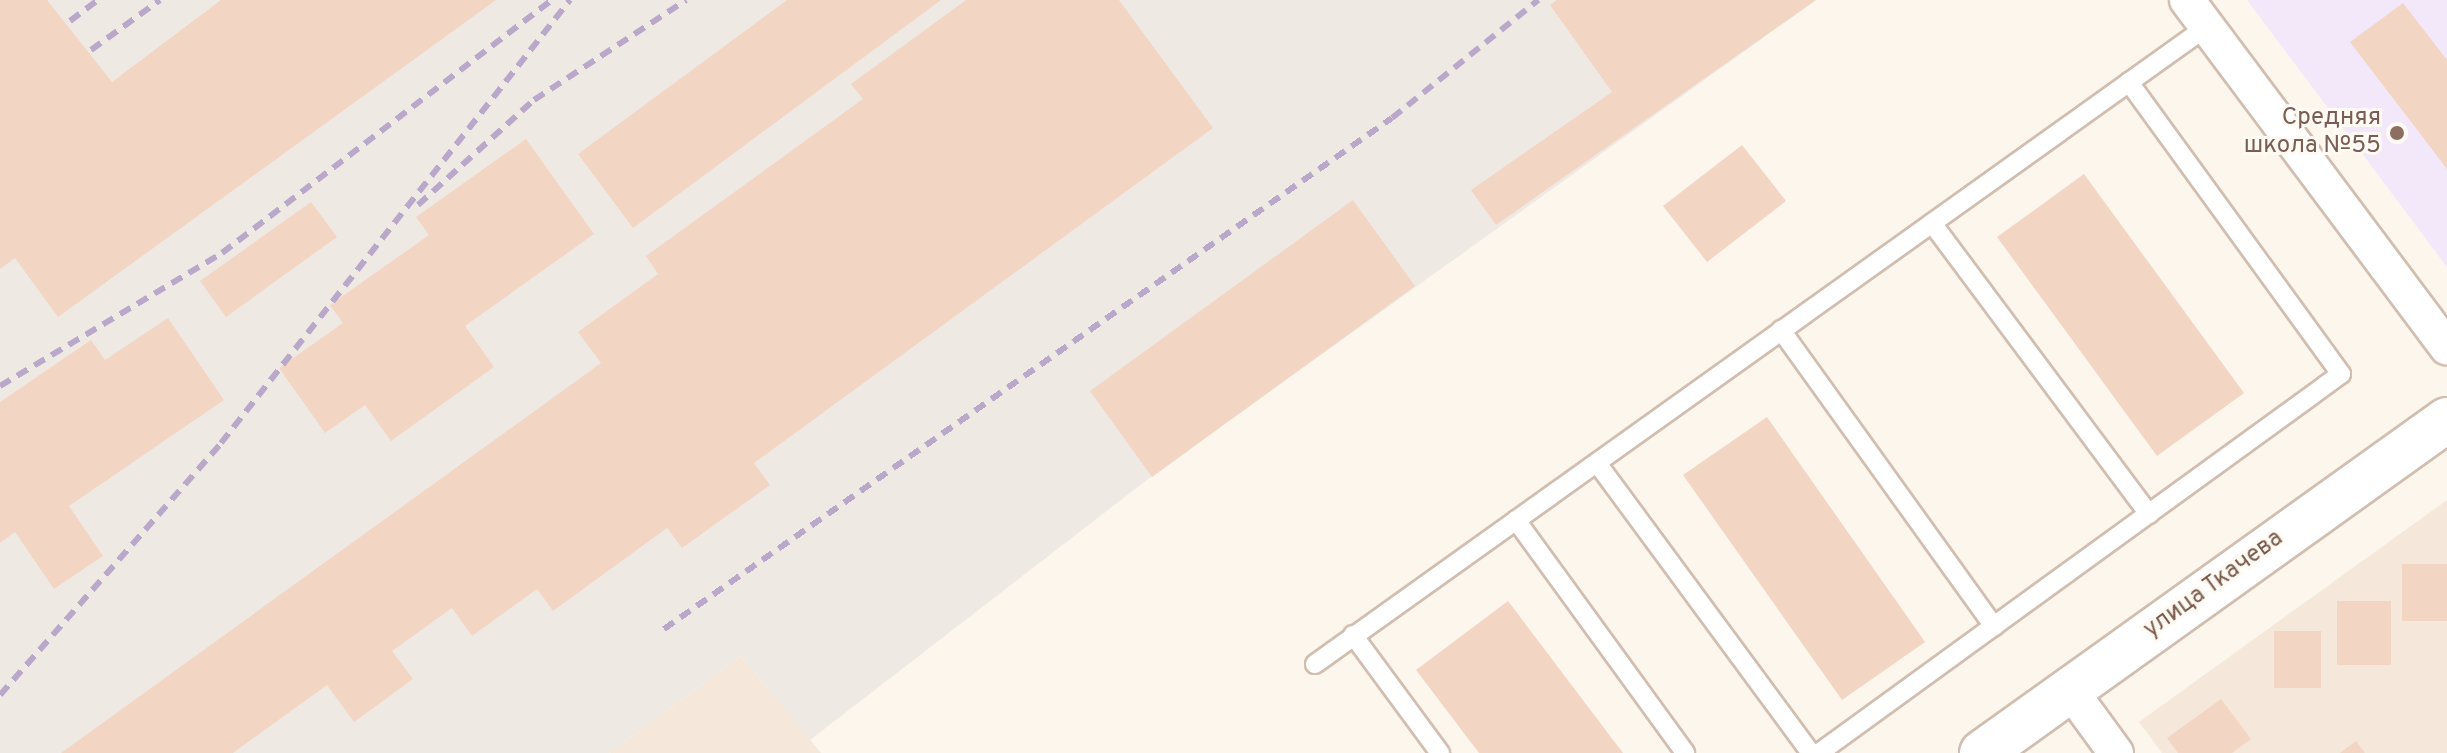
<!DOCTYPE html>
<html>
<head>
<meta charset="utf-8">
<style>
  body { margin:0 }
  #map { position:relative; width:2447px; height:753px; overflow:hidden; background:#fdf6ec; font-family:Overpass,sans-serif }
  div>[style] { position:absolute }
  .residential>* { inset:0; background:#f5e8da }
  .industrial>* { inset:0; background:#efe9e4 }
  .education>* { inset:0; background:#f3e8fa }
  .building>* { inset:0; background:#f3d5c3 }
  .roads { filter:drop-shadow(2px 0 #d1beb0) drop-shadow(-2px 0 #d1beb0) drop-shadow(0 2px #d1beb0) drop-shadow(0 -2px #d1beb0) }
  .lane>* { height:18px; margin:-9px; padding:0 9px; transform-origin:9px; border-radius:9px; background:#fff }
  .street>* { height:34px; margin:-17px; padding:0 17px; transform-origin:17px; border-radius:17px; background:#fff }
  .secondary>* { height:44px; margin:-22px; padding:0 22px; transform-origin:22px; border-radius:22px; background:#fff }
  .rail>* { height:6px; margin-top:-3px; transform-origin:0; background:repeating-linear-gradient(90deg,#b9a8c9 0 12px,transparent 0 20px) }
  .dots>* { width:22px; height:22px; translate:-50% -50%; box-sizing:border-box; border:4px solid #fffaf3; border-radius:50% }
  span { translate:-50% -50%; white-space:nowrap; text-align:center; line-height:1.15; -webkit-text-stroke:6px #fffaf3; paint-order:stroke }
  .education-label { font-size:24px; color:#785e54 }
  .right { translate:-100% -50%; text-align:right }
  .street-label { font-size:24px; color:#7a5c4d }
</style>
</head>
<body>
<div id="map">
  <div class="residential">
    <div style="clip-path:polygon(2447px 500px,2447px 753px,2162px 753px,2139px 722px)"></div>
    <div style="clip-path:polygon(741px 656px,821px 753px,609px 753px)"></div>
  </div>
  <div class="industrial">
    <div style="clip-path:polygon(0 0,1816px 0,1152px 476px,810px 740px,741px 656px,609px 753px,0 753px)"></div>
  </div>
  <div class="education">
    <div style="clip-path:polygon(2247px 0,2447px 0,2447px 267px)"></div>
  </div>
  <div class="building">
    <div style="clip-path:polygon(0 0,47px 0,112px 82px,221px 0,496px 0,58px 317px,15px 258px,0 269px)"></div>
    <div style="clip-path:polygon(787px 0,941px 0,633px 228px,578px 154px)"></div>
    <div style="clip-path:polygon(966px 0,1119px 0,1213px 128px,754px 463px,770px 485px,682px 548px,667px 528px,553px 611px,537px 589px,472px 636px,452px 608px,392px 651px,413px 679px,354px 722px,327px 685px,233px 753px,61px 753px,601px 363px,578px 332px,658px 274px,646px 256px,863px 99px,851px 84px)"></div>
    <div style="clip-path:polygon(1557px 0,1816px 0,1496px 225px,1471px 190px,1612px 92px,1550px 5px)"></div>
    <div style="clip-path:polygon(2403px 3px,2447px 60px,2447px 169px,2350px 42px)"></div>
    <div style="clip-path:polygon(526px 139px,594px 234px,465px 326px,494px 367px,391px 441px,365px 405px,325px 433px,279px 368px,343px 323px,330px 305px,429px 235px,416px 217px)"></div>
    <div style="clip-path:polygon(1742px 145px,1786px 201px,1707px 262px,1663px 206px)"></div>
    <div style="clip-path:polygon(2084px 174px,2244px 393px,2157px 456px,1997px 237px)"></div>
    <div style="clip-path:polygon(1353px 200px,1415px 286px,1152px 477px,1090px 391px)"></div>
    <div style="clip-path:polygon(311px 202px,337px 237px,226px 317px,200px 281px)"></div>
    <div style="clip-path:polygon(168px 318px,224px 400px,69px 506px,103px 556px,54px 589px,15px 532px,0 543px,0 402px,91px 340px,105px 360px)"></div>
    <div style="clip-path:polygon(1767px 417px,1925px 642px,1842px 700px,1683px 475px)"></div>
    <div style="clip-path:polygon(2402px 564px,2447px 564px,2447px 621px,2402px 621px)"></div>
    <div style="clip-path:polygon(1508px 601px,1623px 753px,1479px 753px,1416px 670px)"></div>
    <div style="clip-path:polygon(2337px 601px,2391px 601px,2391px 665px,2337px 665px)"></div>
    <div style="clip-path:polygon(2274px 631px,2321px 631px,2321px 688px,2274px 688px)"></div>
    <div style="clip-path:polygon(2221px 699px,2251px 739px,2232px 753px,2178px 753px,2167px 738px)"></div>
    <div style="clip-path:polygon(2356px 741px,2365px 753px,2340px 753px)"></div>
  </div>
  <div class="roads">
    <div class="lane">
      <div style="left:1932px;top:223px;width:363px;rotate:53.3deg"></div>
      <div style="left:1781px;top:330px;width:365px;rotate:54.3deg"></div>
      <div style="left:1597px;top:463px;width:360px;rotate:53.6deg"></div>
      <div style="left:1516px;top:520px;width:288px;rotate:54deg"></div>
      <div style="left:1353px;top:635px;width:147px;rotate:53.6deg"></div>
      <div style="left:1315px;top:664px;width:1094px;rotate:-35.55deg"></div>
      <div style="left:1819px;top:753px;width:645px;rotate:-35.98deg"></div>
      <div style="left:2341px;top:374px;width:361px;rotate:-126deg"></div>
    </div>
    <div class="street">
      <div style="left:2187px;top:0;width:434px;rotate:53.2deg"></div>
      <div style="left:2070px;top:690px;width:78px;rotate:53.9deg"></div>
    </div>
    <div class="secondary">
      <div style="left:1982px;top:753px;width:572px;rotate:-35.61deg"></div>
    </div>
  </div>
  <div class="rail">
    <div style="left:70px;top:21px;width:35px;rotate:-37deg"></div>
    <div style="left:91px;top:50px;width:85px;rotate:-35.9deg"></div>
    <div style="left:418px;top:205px;width:156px;rotate:-42.2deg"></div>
    <div style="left:534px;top:100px;width:182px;rotate:-33.3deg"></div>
    <div style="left:0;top:386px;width:259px;rotate:-30.9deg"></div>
    <div style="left:222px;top:253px;width:416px;rotate:-37.5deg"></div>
    <div style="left:664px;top:629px;width:889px;rotate:-35.07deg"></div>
    <div style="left:1392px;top:118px;width:188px;rotate:-38.9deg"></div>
    <div style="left:0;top:695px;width:335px;rotate:-48.7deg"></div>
    <div style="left:221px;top:443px;width:564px;rotate:-51.77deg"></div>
  </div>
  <div class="dots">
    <div style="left:2397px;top:133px;background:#8d6e63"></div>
  </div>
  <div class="education-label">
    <span class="right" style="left:2381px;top:133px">Средняя<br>школа №55</span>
  </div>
  <div class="street-label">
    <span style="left:2214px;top:585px;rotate:-36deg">улица Ткачева</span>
  </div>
</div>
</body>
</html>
